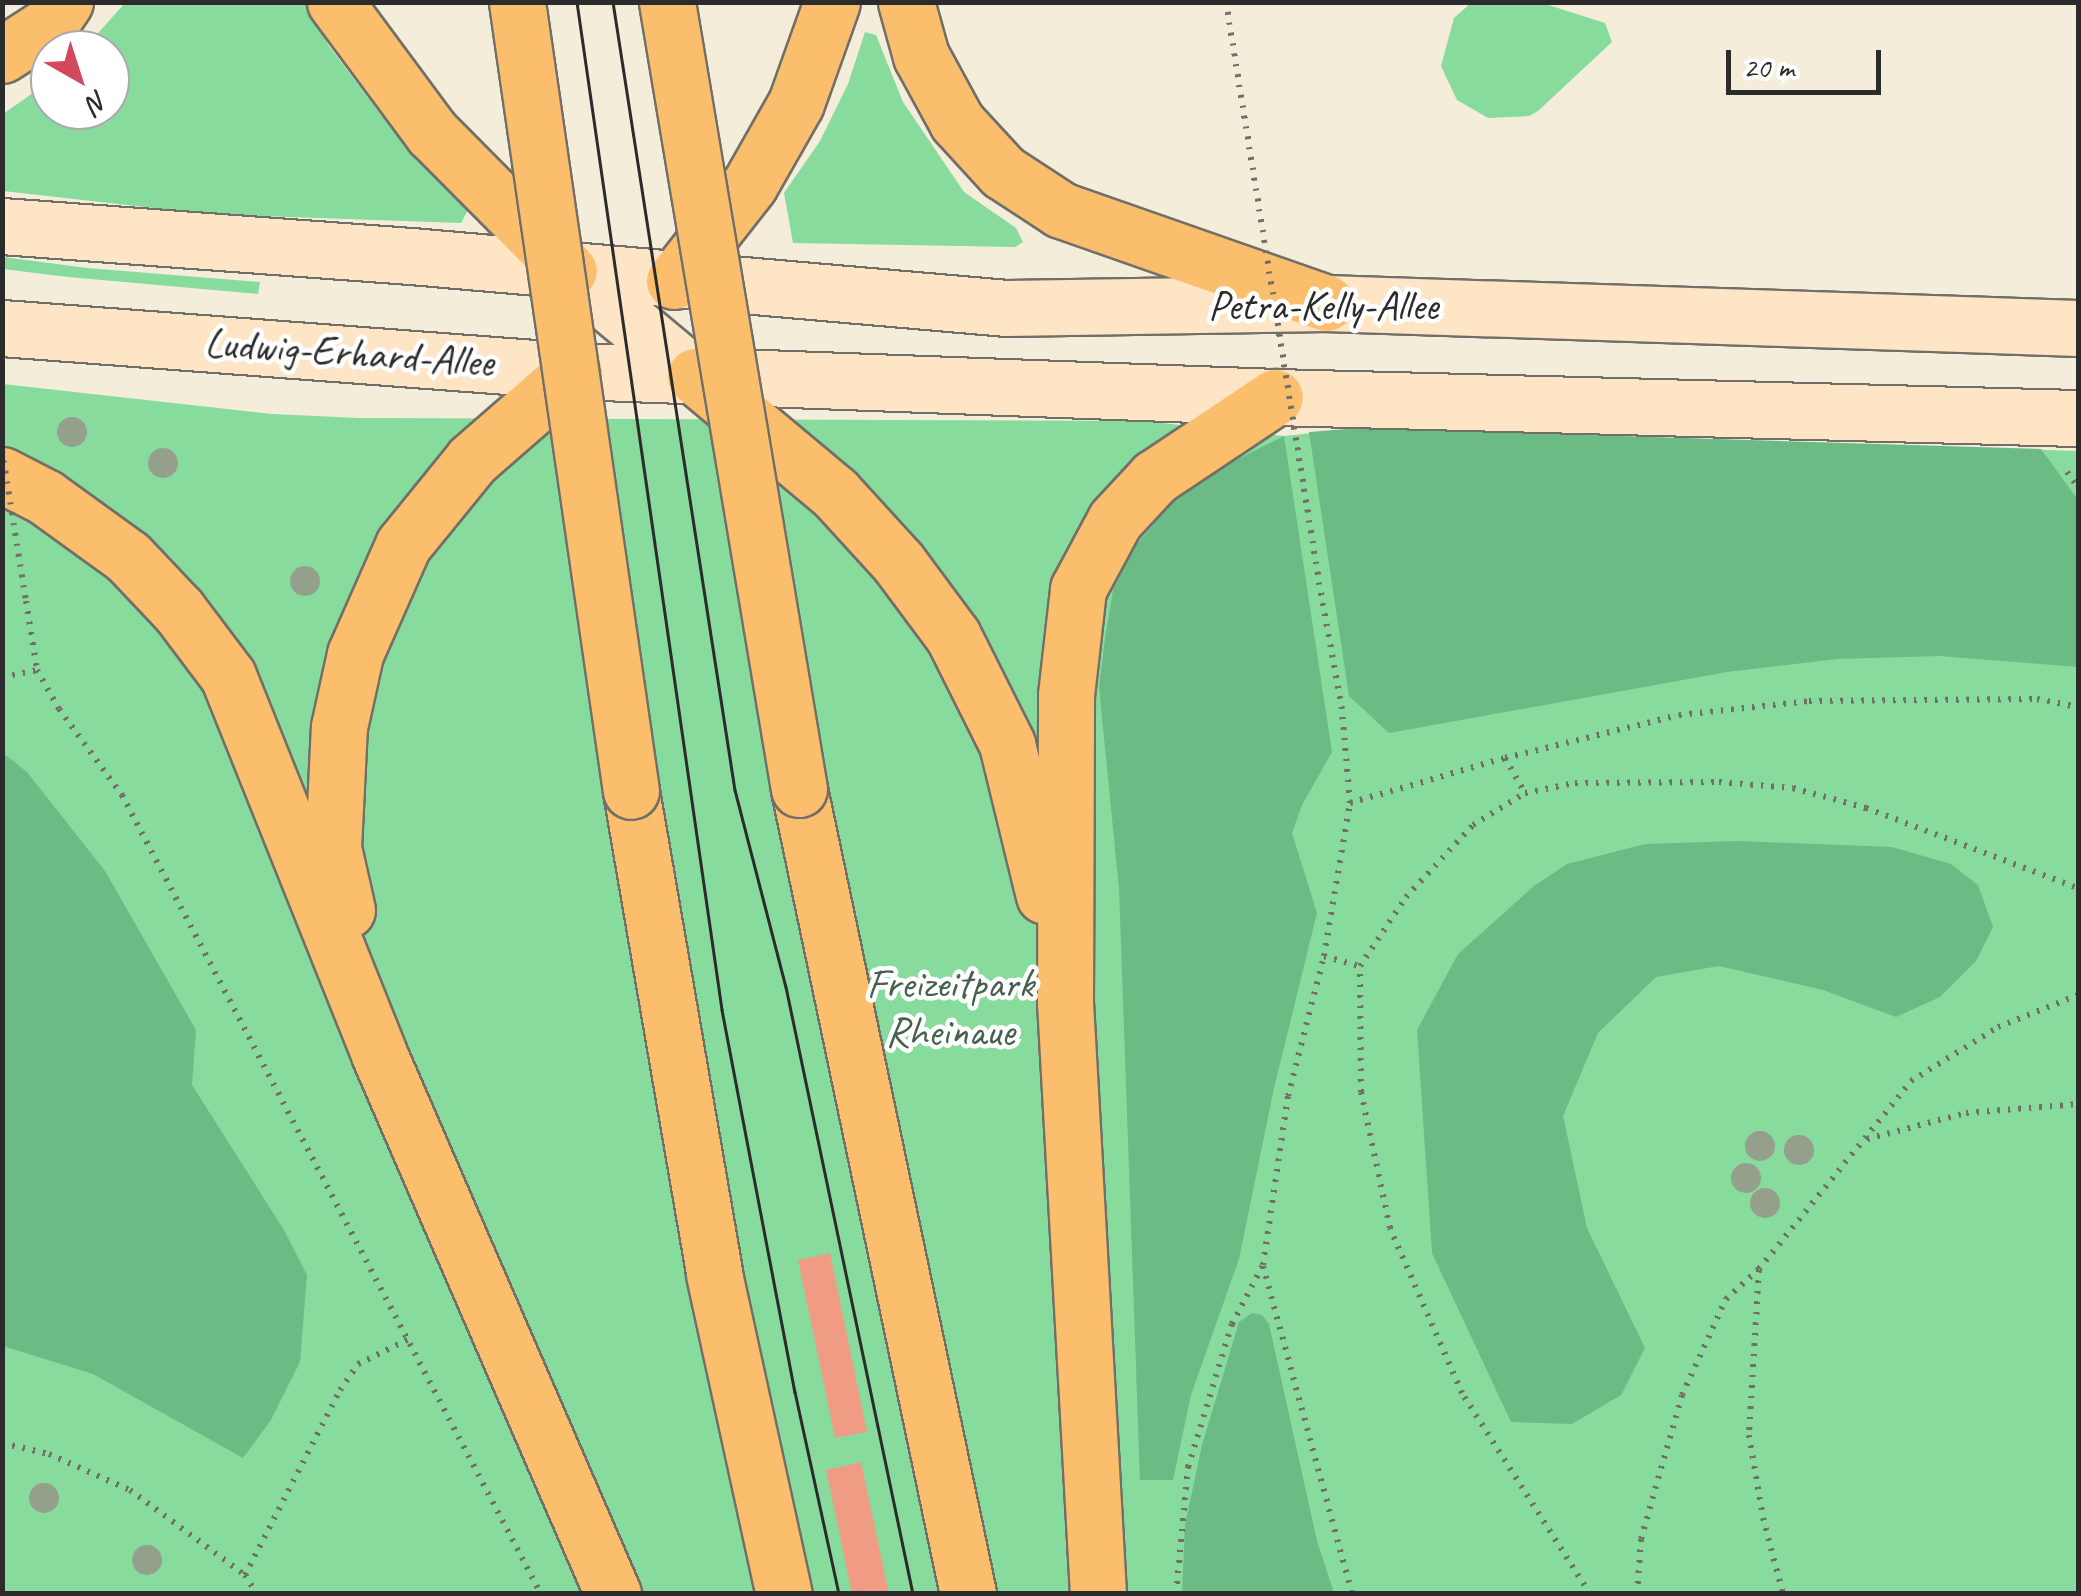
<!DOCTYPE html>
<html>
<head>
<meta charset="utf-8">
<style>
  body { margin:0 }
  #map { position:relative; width:2081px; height:1596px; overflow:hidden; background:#f4edda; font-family:Caveat,sans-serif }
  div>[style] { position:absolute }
  .green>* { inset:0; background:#86db9d }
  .forest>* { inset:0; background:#6cbb84 }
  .building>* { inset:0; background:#f09b84 }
  .path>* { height:6px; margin-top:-3px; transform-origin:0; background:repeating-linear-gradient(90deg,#716f68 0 2.5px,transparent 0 10.5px) }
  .roads { filter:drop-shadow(2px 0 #716f68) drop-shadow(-2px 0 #716f68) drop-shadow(0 2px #716f68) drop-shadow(0 -2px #716f68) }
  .secondary>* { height:55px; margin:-27.5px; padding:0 27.5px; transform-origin:27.5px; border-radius:27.5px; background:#fde5c5 }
  .highway>* { height:55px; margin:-27.5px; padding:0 27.5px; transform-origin:27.5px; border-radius:27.5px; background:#fabe6d }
  .tram>* { height:2.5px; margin:-1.25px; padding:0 1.25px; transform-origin:1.25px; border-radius:1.25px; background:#2b2b2b }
  .path-bridge>* { height:6px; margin-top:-3px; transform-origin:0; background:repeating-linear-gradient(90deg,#716f68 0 2.5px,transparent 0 10.5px) }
  .bridges { filter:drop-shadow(2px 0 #716f68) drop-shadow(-2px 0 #716f68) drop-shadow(0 2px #716f68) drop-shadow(0 -2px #716f68) }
  .highway-bridge>* { height:55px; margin:-27.5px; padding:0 27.5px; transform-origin:27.5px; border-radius:27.5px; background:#fabe6d }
  .trees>* { width:30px; height:30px; margin:-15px; border-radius:50%; background:#949f8c }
  span { translate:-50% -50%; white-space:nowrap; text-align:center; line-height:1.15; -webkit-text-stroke:9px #fff; paint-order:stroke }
  .street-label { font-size:42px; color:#2b2b2b }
  .park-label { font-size:42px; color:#46604d }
  .frame { position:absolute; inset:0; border:5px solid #2b2b2b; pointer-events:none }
  .north { position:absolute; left:30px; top:30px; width:100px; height:100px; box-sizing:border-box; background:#fff; border:2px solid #aaa; border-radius:50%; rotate:141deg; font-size:28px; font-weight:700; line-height:40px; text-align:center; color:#2b2b2b }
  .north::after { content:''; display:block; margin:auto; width:35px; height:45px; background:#d1495b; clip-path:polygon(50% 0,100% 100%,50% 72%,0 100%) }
  .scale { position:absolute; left:1726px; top:50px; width:155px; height:45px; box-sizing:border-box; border:5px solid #2b2b2b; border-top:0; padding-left:12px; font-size:30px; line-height:35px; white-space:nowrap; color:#2b2b2b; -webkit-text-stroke:8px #fff; paint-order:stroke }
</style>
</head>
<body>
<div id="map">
  <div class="green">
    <div style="clip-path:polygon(304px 2px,329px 46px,381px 115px,469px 208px,461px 223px,207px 214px,3px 191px,3px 114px,50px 81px,50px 110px,110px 110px,110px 50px,83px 50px,125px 3px)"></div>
    <div style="clip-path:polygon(1472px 2px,1542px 3px,1605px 23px,1612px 42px,1538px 111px,1529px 116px,1488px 118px,1457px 100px,1441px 66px,1454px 18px)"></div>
    <div style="clip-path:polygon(865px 32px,876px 35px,903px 102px,964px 192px,1016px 228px,1023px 242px,1015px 247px,793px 243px,784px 193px,820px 141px,848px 84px)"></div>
    <div style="clip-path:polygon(3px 257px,87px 268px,260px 282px,258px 294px,68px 277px,3px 269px)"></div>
    <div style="clip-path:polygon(3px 384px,272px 414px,359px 418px,1143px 421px,1284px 436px,1360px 428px,2078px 451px,2078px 1593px,3px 1594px)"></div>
  </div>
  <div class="forest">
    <div style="clip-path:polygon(1360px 428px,2041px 449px,2078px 500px,2078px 667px,1940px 656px,1837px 659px,1727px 672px,1389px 733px,1349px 696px,1309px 432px)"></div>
    <div style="clip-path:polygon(1284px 436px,1332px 752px,1302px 805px,1292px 833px,1317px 913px,1274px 1088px,1239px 1259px,1191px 1395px,1173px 1480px,1140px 1480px,1119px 889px,1099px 687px,1105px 639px,1113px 590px,1135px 546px,1171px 504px,1222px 467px)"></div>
    <div style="clip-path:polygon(3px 753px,27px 772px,105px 871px,196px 1030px,192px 1085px,284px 1230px,307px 1275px,300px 1362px,271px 1420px,243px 1458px,93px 1374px,3px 1346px)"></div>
    <div style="clip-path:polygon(1737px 841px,1892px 847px,1951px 864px,1978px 885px,1993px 927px,1976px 961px,1940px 997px,1896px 1017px,1823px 990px,1719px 966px,1656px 977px,1598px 1033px,1563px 1116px,1587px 1228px,1645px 1348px,1621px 1395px,1572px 1424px,1511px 1422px,1432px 1253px,1417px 1030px,1458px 954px,1534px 886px,1567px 864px,1645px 844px)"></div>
    <div style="clip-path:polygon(1252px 1313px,1262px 1315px,1269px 1324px,1317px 1541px,1334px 1593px,1182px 1593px,1185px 1525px,1202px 1445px,1239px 1322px)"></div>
  </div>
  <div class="building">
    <div style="clip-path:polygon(830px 1253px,867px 1432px,835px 1438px,798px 1260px)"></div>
    <div style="clip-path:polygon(861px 1462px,889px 1594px,852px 1594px,826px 1470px)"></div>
  </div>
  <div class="path">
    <div style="left:2067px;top:472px;width:19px;rotate:54deg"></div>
    <div style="left:26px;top:601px;width:70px;rotate:80.9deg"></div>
    <div style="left:37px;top:670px;width:45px;rotate:60.6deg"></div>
    <div style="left:59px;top:709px;width:107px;rotate:53.8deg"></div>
    <div style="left:122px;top:795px;width:902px;rotate:62.33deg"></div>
    <div style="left:2px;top:677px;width:36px;rotate:-11deg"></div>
    <div style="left:1505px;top:758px;width:40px;rotate:60.3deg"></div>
    <div style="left:1350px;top:803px;width:161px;rotate:-16.2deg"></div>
    <div style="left:1505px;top:758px;width:179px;rotate:-13.9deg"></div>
    <div style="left:1679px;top:715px;width:131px;rotate:-6.1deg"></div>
    <div style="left:1809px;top:701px;width:228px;rotate:-0.5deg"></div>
    <div style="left:2037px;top:699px;width:42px;rotate:11deg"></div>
    <div style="left:1324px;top:956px;width:37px;rotate:16deg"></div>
    <div style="left:1867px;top:1139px;width:102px;rotate:-14.7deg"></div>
    <div style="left:1966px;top:1113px;width:112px;rotate:-4.6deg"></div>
    <div style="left:1263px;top:1266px;width:340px;rotate:74.8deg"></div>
    <div style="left:1759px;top:1270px;width:165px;rotate:93.5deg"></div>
    <div style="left:1749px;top:1435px;width:84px;rotate:80.4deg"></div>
    <div style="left:1763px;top:1518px;width:79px;rotate:75.3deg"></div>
    <div style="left:2px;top:1443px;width:48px;rotate:13.2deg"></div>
    <div style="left:49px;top:1454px;width:89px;rotate:24deg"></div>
    <div style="left:130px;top:1490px;width:143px;rotate:36.5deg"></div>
    <div style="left:245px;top:1575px;width:22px;rotate:58deg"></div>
    <div style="left:245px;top:1575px;width:208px;rotate:-62.8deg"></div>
    <div style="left:340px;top:1390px;width:32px;rotate:-55deg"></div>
    <div style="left:358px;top:1364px;width:57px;rotate:-26.1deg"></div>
    <div style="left:1176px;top:1594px;width:128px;rotate:-84.6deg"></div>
    <div style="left:1188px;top:1467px;width:150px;rotate:-72.9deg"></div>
    <div style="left:1232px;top:1324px;width:67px;rotate:-62.3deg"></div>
    <div style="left:1263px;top:1265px;width:171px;rotate:-81.6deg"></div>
    <div style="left:1288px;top:1096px;width:145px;rotate:-75.6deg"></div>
    <div style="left:1324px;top:956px;width:155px;rotate:-80.4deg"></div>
    <div style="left:1350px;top:803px;width:94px;rotate:-94.9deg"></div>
    <div style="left:1342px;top:709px;width:123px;rotate:-100.3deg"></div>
    <div style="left:1590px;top:1594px;width:238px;rotate:-122.5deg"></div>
    <div style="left:1462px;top:1393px;width:180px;rotate:-113.6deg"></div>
    <div style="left:1390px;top:1228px;width:139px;rotate:-102deg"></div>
    <div style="left:1361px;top:1092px;width:126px;rotate:-90.5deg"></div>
    <div style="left:1360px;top:966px;width:83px;rotate:-56.3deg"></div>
    <div style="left:1406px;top:897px;width:98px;rotate:-47.1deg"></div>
    <div style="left:1473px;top:825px;width:61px;rotate:-31.6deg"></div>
    <div style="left:1525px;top:793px;width:51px;rotate:-11.3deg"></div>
    <div style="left:1575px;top:783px;width:144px;rotate:-0.4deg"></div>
    <div style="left:1719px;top:782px;width:74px;rotate:4.6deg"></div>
    <div style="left:1793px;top:788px;width:76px;rotate:15.3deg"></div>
    <div style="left:1866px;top:808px;width:227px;rotate:20.7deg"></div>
    <div style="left:1637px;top:1594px;width:55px;rotate:-85.8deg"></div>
    <div style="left:1641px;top:1539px;width:150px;rotate:-74.1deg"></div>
    <div style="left:1682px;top:1395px;width:106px;rotate:-65.4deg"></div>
    <div style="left:1726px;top:1299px;width:45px;rotate:-42.3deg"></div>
    <div style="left:1759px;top:1269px;width:242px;rotate:-51deg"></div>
    <div style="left:1911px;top:1081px;width:102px;rotate:-31.8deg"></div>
    <div style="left:1998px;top:1027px;width:86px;rotate:-21.8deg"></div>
  </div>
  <div class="roads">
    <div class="secondary">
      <div style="left:2px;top:226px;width:410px;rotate:4.2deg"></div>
      <div style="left:411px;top:256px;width:597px;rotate:4.99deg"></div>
      <div style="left:1006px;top:308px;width:320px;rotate:-0.9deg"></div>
      <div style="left:1326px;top:303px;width:752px;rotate:1.9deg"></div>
      <div style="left:569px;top:271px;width:164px;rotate:39.8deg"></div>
      <div style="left:2px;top:328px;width:574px;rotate:4.3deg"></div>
      <div style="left:574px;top:371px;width:701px;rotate:2.12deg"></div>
      <div style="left:1275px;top:397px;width:803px;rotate:1.5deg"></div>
    </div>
    <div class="highway">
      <div style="left:335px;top:2px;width:163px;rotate:53.5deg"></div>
      <div style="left:432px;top:133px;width:194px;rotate:45.2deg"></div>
      <div style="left:906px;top:2px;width:56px;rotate:74.5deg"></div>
      <div style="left:921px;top:56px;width:75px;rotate:61.4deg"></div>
      <div style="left:957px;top:122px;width:68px;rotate:47.4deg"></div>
      <div style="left:1003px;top:172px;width:69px;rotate:33.2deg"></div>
      <div style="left:1061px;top:210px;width:281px;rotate:19.3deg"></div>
      <div style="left:2px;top:55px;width:57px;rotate:-32.9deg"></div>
      <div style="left:50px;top:24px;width:27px;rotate:-56deg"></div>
      <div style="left:674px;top:281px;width:123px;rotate:-51.9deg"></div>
      <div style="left:750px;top:184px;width:93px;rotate:-60.4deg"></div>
      <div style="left:796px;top:103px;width:107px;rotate:-70.4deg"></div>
      <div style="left:695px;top:376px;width:182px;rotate:39.9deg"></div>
      <div style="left:835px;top:493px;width:93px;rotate:47.6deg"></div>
      <div style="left:898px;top:562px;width:92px;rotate:53.4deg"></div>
      <div style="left:953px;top:636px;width:121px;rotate:63.4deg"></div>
      <div style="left:1007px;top:744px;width:156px;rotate:76.3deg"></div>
      <div style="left:2px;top:475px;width:48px;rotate:27.1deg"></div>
      <div style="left:45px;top:497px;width:102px;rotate:35.9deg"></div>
      <div style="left:128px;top:557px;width:74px;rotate:46.6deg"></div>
      <div style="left:179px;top:611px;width:81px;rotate:53deg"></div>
      <div style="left:228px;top:676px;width:407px;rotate:68.2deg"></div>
      <div style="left:379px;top:1054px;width:589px;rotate:66.57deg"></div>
      <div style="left:799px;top:789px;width:823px;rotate:78.14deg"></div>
      <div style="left:631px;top:791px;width:490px;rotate:80.2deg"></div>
      <div style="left:714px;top:1274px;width:328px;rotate:77.7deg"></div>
      <div style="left:347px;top:910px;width:64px;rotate:-102.7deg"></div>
      <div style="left:333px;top:848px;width:121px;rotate:-87.2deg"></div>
      <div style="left:339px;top:727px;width:75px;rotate:-77.6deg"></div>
      <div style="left:355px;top:654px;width:119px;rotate:-66.2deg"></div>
      <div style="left:403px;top:545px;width:109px;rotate:-50.9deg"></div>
      <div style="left:472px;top:460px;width:135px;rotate:-41.1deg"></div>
      <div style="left:1098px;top:1594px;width:593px;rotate:-93.19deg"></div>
      <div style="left:1065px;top:1002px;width:307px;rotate:-89.8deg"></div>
      <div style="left:1066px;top:695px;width:107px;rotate:-83.5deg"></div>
      <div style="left:1078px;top:589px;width:78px;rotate:-61.8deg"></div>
      <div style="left:1115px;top:520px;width:59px;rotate:-47.1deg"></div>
      <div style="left:1155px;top:477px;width:144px;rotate:-33.7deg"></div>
    </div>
  </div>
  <div class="tram">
    <div style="left:577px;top:2px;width:1018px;rotate:81.81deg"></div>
    <div style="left:722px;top:1010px;width:389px;rotate:79.2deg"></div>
    <div style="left:795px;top:1392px;width:207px;rotate:77.7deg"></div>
    <div style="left:613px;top:2px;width:797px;rotate:81.2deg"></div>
    <div style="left:735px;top:790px;width:203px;rotate:75.5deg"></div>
    <div style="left:786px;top:987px;width:620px;rotate:78.18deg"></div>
  </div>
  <div class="path-bridge">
    <div style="left:1226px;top:2px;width:593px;rotate:80.89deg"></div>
    <div style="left:2px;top:450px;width:153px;rotate:81deg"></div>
  </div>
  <div class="bridges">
    <div class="highway-bridge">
      <div style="left:517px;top:2px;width:797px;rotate:81.78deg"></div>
      <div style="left:667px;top:2px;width:798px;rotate:80.48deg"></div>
    </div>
  </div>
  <div class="trees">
    <div style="left:72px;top:432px"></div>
    <div style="left:163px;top:463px"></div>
    <div style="left:305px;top:581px"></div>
    <div style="left:1760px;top:1146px"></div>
    <div style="left:1799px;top:1150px"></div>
    <div style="left:1746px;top:1178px"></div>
    <div style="left:1765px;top:1203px"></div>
    <div style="left:44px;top:1498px"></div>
    <div style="left:147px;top:1560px"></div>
  </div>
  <div class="street-label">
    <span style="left:1323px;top:306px">Petra-Kelly-Allee</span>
    <span style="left:349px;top:353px;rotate:4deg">Ludwig-Erhard-Allee</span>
  </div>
  <div class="park-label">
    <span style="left:950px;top:1008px">Freizeitpark<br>Rheinaue</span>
  </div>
  <div class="frame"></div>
  <div class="north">N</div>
  <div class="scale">20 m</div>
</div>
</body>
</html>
